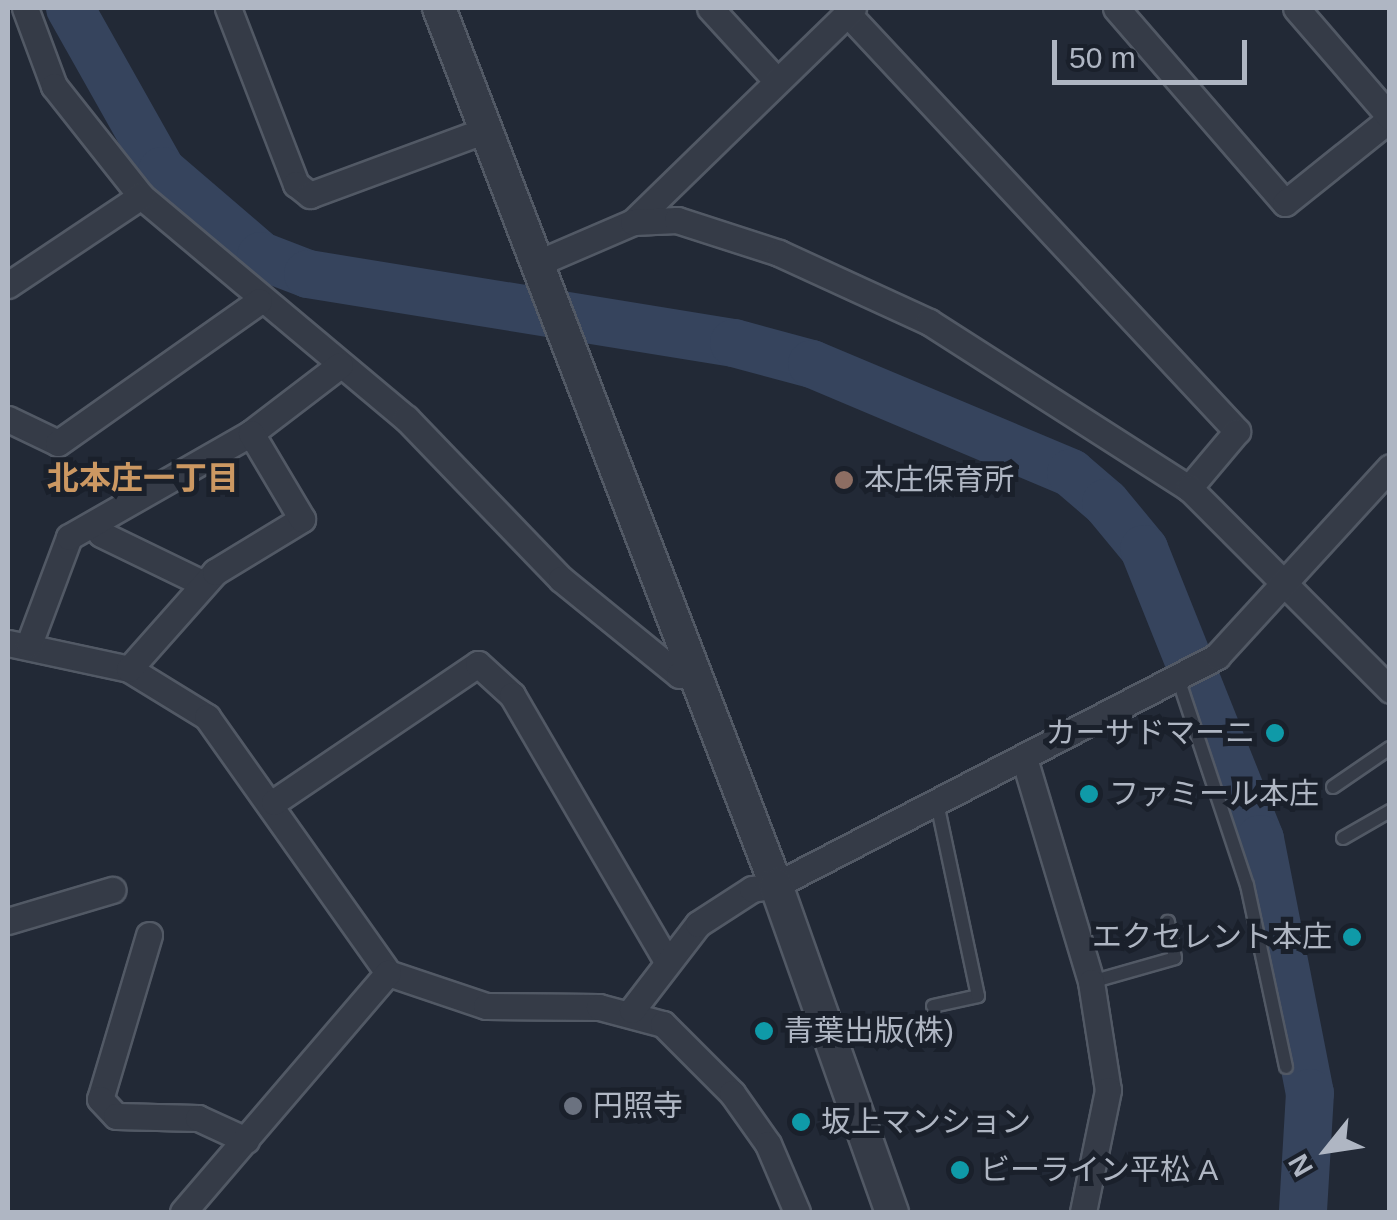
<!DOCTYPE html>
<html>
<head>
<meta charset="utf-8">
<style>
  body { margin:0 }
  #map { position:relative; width:1397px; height:1220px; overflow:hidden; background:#222936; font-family:Helvetica,"Noto Sans JP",sans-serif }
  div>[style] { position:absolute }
  .river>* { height:48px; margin:-24px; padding:0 24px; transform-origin:24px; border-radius:24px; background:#36445d }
  .roads { filter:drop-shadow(2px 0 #525965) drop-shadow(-2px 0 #525965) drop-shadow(0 2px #525965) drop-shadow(0 -2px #525965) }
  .service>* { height:12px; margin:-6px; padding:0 6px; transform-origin:6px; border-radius:6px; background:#353b47 }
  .minor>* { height:25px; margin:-12.5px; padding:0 12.5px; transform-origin:12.5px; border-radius:12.5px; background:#353b47 }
  .tertiary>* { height:32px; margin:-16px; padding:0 16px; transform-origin:16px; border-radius:16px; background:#353b47 }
  .dots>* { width:28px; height:28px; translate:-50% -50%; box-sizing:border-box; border:5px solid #1a202b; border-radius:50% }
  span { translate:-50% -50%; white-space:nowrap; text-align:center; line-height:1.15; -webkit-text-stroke:10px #1a202b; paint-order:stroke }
  .poi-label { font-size:30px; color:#afb6c3 }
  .left { translate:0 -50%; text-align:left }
  .right { translate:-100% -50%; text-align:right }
  .neighbourhood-label { font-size:32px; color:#cc9862; font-weight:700 }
  .frame { position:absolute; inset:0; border:10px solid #afb6c3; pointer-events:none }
  .north { position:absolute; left:1277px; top:1100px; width:100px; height:100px; -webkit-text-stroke:8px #1a202b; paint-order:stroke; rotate:240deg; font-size:28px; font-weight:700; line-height:40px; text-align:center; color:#afb6c3 }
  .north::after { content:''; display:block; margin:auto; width:35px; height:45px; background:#afb6c3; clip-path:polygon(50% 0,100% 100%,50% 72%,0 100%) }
  .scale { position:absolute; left:1052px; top:40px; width:195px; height:45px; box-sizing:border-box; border:5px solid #afb6c3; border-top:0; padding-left:12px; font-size:30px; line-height:35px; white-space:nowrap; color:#afb6c3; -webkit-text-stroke:8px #1a202b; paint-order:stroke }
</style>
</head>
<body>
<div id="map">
  <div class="river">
    <div style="left:70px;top:8px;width:187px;rotate:60.6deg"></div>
    <div style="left:162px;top:171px;width:130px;rotate:40.6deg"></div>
    <div style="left:261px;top:256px;width:50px;rotate:21deg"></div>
    <div style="left:308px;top:274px;width:432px;rotate:9.2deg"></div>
    <div style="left:734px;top:343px;width:81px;rotate:15.1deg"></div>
    <div style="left:812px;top:364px;width:281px;rotate:22.8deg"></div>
    <div style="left:1071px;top:473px;width:46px;rotate:40.6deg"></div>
    <div style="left:1106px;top:503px;width:60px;rotate:50.4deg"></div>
    <div style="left:1144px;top:549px;width:312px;rotate:68.2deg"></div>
    <div style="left:1260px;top:839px;width:259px;rotate:78.9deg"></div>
    <div style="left:1310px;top:1093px;width:119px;rotate:93.4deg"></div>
  </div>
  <div class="roads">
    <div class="service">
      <div style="left:1177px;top:675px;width:221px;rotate:71.6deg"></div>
      <div style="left:1247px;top:885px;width:186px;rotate:77.9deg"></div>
      <div style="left:1333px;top:787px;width:69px;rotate:-34.4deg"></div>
      <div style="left:1343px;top:838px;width:54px;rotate:-29.9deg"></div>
      <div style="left:1091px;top:982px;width:87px;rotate:-15.9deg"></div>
      <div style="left:1175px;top:958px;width:37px;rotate:-101deg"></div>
      <div style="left:933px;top:1006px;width:46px;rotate:-12.5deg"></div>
      <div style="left:978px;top:996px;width:197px;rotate:-102deg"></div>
    </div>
    <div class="minor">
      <div style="left:25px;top:8px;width:83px;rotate:69.6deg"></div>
      <div style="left:54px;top:86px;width:140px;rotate:51.7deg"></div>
      <div style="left:141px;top:196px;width:346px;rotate:40deg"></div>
      <div style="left:406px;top:418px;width:223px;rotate:46.1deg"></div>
      <div style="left:561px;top:579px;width:152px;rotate:39.1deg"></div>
      <div style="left:679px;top:675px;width:16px;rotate:-7deg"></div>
      <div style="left:228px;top:8px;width:189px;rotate:68.9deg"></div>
      <div style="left:296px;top:184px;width:18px;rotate:38deg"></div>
      <div style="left:310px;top:195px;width:190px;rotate:-20.3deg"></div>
      <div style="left:710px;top:8px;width:98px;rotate:47.5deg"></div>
      <div style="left:1116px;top:8px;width:258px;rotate:49.1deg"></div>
      <div style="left:1285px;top:203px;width:134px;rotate:-38.7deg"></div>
      <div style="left:1296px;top:8px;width:144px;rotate:49.2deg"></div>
      <div style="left:847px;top:13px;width:572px;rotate:46.98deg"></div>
      <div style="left:1237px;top:431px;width:75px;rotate:130.1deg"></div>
      <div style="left:633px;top:222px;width:307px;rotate:-44.2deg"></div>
      <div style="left:538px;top:263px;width:103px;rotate:-23.3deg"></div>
      <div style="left:633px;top:222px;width:44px;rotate:-2.6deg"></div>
      <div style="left:677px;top:220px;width:107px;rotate:17.9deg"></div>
      <div style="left:779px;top:253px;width:165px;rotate:24.7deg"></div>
      <div style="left:929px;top:322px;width:308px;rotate:32.6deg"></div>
      <div style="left:1189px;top:488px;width:285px;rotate:45.1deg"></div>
      <div style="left:8px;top:285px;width:160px;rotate:-33.8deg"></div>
      <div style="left:8px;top:419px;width:55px;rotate:25.6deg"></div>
      <div style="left:58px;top:443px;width:246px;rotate:-35.2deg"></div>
      <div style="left:98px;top:524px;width:10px;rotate:73deg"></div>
      <div style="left:101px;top:534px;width:114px;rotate:25.9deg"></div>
      <div style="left:8px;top:643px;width:124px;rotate:12.1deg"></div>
      <div style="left:129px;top:669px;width:92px;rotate:31.6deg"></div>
      <div style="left:207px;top:717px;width:314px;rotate:54.7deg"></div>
      <div style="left:388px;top:973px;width:103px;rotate:18.6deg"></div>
      <div style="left:486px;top:1006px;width:113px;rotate:0.5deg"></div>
      <div style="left:599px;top:1007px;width:66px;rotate:14.9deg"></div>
      <div style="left:663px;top:1024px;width:98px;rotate:45deg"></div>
      <div style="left:732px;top:1093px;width:62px;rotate:54.8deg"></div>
      <div style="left:768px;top:1144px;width:74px;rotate:66.9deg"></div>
      <div style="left:29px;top:644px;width:114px;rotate:-69.5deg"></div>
      <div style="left:69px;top:537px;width:210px;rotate:-29.7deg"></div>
      <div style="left:251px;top:433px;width:112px;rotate:-37.4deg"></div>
      <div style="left:129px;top:669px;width:130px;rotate:-48.4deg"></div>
      <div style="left:215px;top:572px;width:102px;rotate:-31.3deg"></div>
      <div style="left:302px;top:519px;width:100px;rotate:-120.7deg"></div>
      <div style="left:1024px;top:758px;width:234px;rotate:73.3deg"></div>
      <div style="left:1091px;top:982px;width:109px;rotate:81.1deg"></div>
      <div style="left:1108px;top:1090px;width:125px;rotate:101.6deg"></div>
      <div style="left:274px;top:802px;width:246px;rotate:-34.1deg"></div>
      <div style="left:478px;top:664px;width:46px;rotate:42.4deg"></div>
      <div style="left:512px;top:695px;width:308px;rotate:59.8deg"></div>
      <div style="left:8px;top:921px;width:109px;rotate:-16.6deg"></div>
      <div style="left:149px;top:935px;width:171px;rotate:106.6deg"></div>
      <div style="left:100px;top:1099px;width:23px;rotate:47deg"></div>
      <div style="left:116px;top:1116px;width:82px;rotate:1.4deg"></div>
      <div style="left:198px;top:1118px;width:53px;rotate:24.6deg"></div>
      <div style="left:632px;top:1010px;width:108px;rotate:-52.5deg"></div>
      <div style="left:698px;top:924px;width:64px;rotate:-32.9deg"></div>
      <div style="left:752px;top:889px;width:24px;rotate:-9deg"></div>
      <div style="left:776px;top:885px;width:497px;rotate:-27.4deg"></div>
      <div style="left:1217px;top:656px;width:256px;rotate:-47.5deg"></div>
      <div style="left:183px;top:1212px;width:315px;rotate:-49.4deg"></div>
    </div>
    <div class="tertiary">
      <div style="left:439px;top:8px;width:940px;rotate:68.98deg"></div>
      <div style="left:776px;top:885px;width:347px;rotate:70.5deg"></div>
    </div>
  </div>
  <div class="dots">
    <div style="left:844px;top:480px;background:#8d6e63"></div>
    <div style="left:1275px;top:733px;background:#0f9aa8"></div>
    <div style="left:1089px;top:794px;background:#0f9aa8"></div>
    <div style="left:1352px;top:937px;background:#0f9aa8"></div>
    <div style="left:764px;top:1031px;background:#0f9aa8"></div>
    <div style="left:573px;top:1106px;background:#6b7280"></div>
    <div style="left:801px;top:1122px;background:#0f9aa8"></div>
    <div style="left:960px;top:1170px;background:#0f9aa8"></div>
  </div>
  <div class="poi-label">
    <span class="left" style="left:864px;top:480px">本庄保育所</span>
    <span class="right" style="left:1255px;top:733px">カーサドマーニ</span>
    <span class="left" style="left:1109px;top:794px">ファミール本庄</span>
    <span class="right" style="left:1332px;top:937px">エクセレント本庄</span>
    <span class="left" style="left:784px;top:1031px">青葉出版(株)</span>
    <span class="left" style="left:593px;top:1106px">円照寺</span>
    <span class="left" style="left:821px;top:1122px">坂上マンション</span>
    <span class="left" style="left:980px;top:1170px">ビーライン平松 A</span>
  </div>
  <div class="neighbourhood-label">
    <span style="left:143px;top:478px">北本庄一丁目</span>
  </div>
  <div class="frame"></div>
  <div class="north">N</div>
  <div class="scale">50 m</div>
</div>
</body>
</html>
